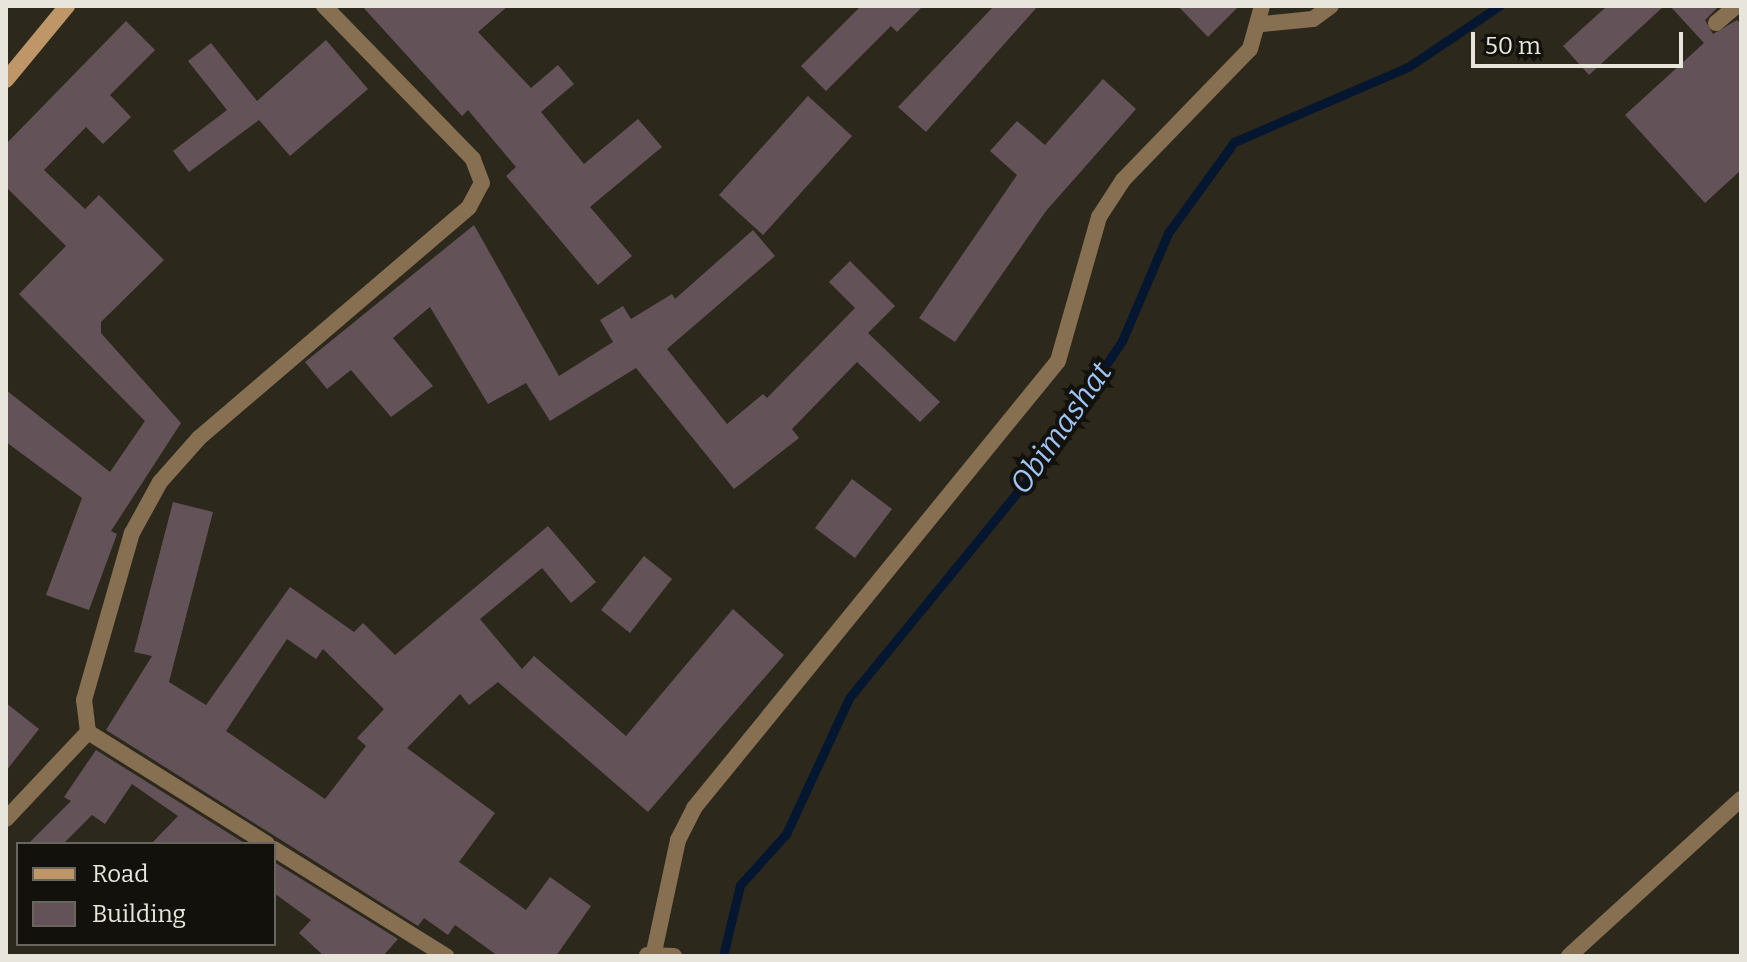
<!DOCTYPE html>
<html>
<head>
<meta charset="utf-8">
<style>
  body { margin:0 }
  #map { position:relative; width:1747px; height:962px; overflow:hidden; background:#2c291c; font-family:Bitter,serif }
  div>[style] { position:absolute }
  .stream>* { height:9px; margin:-4.5px; padding:0 4.5px; transform-origin:4.5px; border-radius:4.5px; background:#041630 }
  .building>* { inset:0; background:#635358 }
  .street>* { height:16px; margin:-8px; padding:0 8px; transform-origin:8px; border-radius:8px; background:#876f52 }
  .secondary>* { height:16px; margin:-8px; padding:0 8px; transform-origin:8px; border-radius:8px; background:#be9667 }
  span { translate:-50% -50%; white-space:nowrap; text-align:center; line-height:1.15; -webkit-text-stroke:8px #13110c; paint-order:stroke }
  .water-label { font-size:30px; color:#9ec5fa; font-style:italic }
  .frame { position:absolute; inset:0; border:8px solid #e7e5dc; pointer-events:none }
  .legend { position:absolute; left:16px; top:842px; width:260px; height:104px; box-sizing:border-box; background:#13110c; border:2px solid #68665f; margin:0; padding:10px 14px; list-style:none; font-size:24px; color:#e7e5dc }
  .legend li { display:flex; align-items:center; gap:16px; height:40px }
  .legend b { width:40px; border:2px solid #68665f }
  .scale { position:absolute; left:1471px; top:32px; width:212px; height:36px; box-sizing:border-box; border:4px solid #e7e5dc; border-top:0; padding-left:10px; font-size:24px; line-height:28px; white-space:nowrap; color:#e7e5dc; -webkit-text-stroke:6px #13110c; paint-order:stroke }
</style>
</head>
<body>
<div id="map">
  <div class="stream">
    <div style="left:723px;top:956px;width:73px;rotate:-76.5deg"></div>
    <div style="left:740px;top:885px;width:69px;rotate:-48deg"></div>
    <div style="left:786px;top:834px;width:150px;rotate:-65.1deg"></div>
    <div style="left:849px;top:698px;width:283px;rotate:-50.7deg"></div>
    <div style="left:1028px;top:479px;width:167px;rotate:-55.7deg"></div>
    <div style="left:1122px;top:341px;width:117px;rotate:-66.9deg"></div>
    <div style="left:1168px;top:233px;width:112px;rotate:-54deg"></div>
    <div style="left:1234px;top:142px;width:189px;rotate:-23.3deg"></div>
    <div style="left:1408px;top:67px;width:110px;rotate:-33.8deg"></div>
  </div>
  <div class="building">
    <div style="clip-path:polygon(362px 6px,508px 6px,478px 32px,531px 88px,558px 65px,574px 84px,541px 112px,584px 164px,638px 119px,662px 147px,590px 207px,632px 256px,598px 285px,506px 176px,516px 167px,468px 110px,462px 116px)"></div>
    <div style="clip-path:polygon(861px 6px,923px 6px,897px 32px,891px 26px,826px 91px,801px 66px)"></div>
    <div style="clip-path:polygon(994px 6px,1038px 6px,926px 132px,898px 107px)"></div>
    <div style="clip-path:polygon(1178px 6px,1239px 6px,1208px 37px)"></div>
    <div style="clip-path:polygon(1607px 6px,1664px 6px,1589px 75px,1563px 46px)"></div>
    <div style="clip-path:polygon(1670px 6px,1719px 6px,1705px 20px,1713px 34px,1737px 20px,1741px 24px,1741px 170px,1705px 203px,1625px 115px,1704px 43px)"></div>
    <div style="clip-path:polygon(126px 21px,155px 50px,110px 95px,131px 117px,103px 144px,86px 127px,44px 170px,85px 209px,99px 195px,164px 260px,101px 322px,101px 333px,181px 423px,111px 531px,117px 534px,89px 610px,46px 595px,82px 498px,6px 442px,6px 390px,110px 472px,145px 421px,19px 294px,66px 246px,6px 187px,6px 144px)"></div>
    <div style="clip-path:polygon(326px 40px,368px 89px,290px 156px,259px 120px,189px 172px,173px 151px,227px 110px,188px 61px,211px 43px,257px 101px)"></div>
    <div style="clip-path:polygon(1103px 79px,1136px 109px,1046px 211px,955px 342px,919px 318px,1017px 175px,990px 151px,1017px 121px,1045px 145px)"></div>
    <div style="clip-path:polygon(808px 96px,852px 136px,763px 235px,719px 195px)"></div>
    <div style="clip-path:polygon(474px 225px,559px 376px,613px 342px,600px 320px,623px 306px,631px 319px,672px 294px,675px 299px,753px 230px,775px 256px,667px 349px,727px 424px,763px 394px,767px 398px,855px 308px,829px 282px,850px 261px,895px 306px,868px 333px,940px 402px,920px 422px,857px 362px,792px 429px,799px 438px,734px 489px,636px 368px,550px 421px,526px 383px,488px 404px,430px 307px,393px 338px,433px 386px,391px 417px,351px 370px,327px 389px,305px 362px)"></div>
    <div style="clip-path:polygon(852px 479px,892px 509px,855px 558px,815px 528px)"></div>
    <div style="clip-path:polygon(evenodd,173px 502px,213px 512px,169px 682px,206px 705px,290px 587px,354px 632px,363px 623px,395px 655px,548px 526px,596px 582px,571px 603px,542px 568px,480px 619px,522px 669px,534px 656px,626px 736px,733px 609px,784px 655px,648px 812px,498px 682px,469px 705px,460px 694px,407px 748px,495px 813px,459px 862px,526px 910px,550px 877px,591px 906px,556px 956px,498px 956px,455px 925px,448px 935px,424px 918px,418px 926px,106px 730px,152px 656px,134px 652px,173px 502px,287px 639px,316px 659px,323px 649px,384px 709px,357px 738px,366px 746px,325px 799px,226px 731px,287px 639px)"></div>
    <div style="clip-path:polygon(644px 556px,672px 579px,630px 633px,601px 610px)"></div>
    <div style="clip-path:polygon(6px 703px,39px 729px,6px 771px)"></div>
    <div style="clip-path:polygon(96px 750px,246px 844px,151px 844px,178px 816px,132px 784px,105px 824px,92px 815px,63px 844px,28px 844px,71px 801px,64px 797px)"></div>
    <div style="clip-path:polygon(274px 862px,398px 939px,383px 956px,324px 956px,299px 933px,311px 920px,274px 893px)"></div>
  </div>
  <div class="street">
    <div style="left:1716px;top:23px;width:26px;rotate:-40deg"></div>
    <div style="left:1262px;top:24px;width:51px;rotate:-5.6deg"></div>
    <div style="left:1313px;top:19px;width:22px;rotate:-36deg"></div>
    <div style="left:88px;top:732px;width:211px;rotate:32deg"></div>
    <div style="left:6px;top:819px;width:120px;rotate:-46.7deg"></div>
    <div style="left:88px;top:732px;width:32px;rotate:-97deg"></div>
    <div style="left:84px;top:700px;width:174px;rotate:-74deg"></div>
    <div style="left:132px;top:533px;width:58px;rotate:-61.2deg"></div>
    <div style="left:160px;top:482px;width:59px;rotate:-48.4deg"></div>
    <div style="left:199px;top:438px;width:355px;rotate:-40.5deg"></div>
    <div style="left:469px;top:207px;width:27px;rotate:-62deg"></div>
    <div style="left:482px;top:183px;width:26px;rotate:-111deg"></div>
    <div style="left:473px;top:159px;width:214px;rotate:-134.2deg"></div>
    <div style="left:274px;top:849px;width:203px;rotate:31.9deg"></div>
    <div style="left:654px;top:952px;width:115px;rotate:-77.9deg"></div>
    <div style="left:678px;top:840px;width:36px;rotate:-63deg"></div>
    <div style="left:694px;top:808px;width:576px;rotate:-50.84deg"></div>
    <div style="left:1058px;top:361px;width:150px;rotate:-74.1deg"></div>
    <div style="left:1099px;top:217px;width:44px;rotate:-57deg"></div>
    <div style="left:1123px;top:180px;width:182px;rotate:-45.9deg"></div>
    <div style="left:1250px;top:49px;width:45px;rotate:-74.4deg"></div>
    <div style="left:647px;top:955px;width:27px;rotate:2deg"></div>
    <div style="left:1569px;top:956px;width:233px;rotate:-42.4deg"></div>
  </div>
  <div class="secondary">
    <div style="left:6px;top:80px;width:96px;rotate:-50.5deg"></div>
  </div>
  <div class="water-label">
    <span style="left:1061px;top:428px;rotate:-55deg">Obimashat</span>
  </div>
  <div class="frame"></div>
  <ul class="legend">
  <li><b style="height:10px;background:#be9667"></b>Road</li>
  <li><b style="height:22px;background:#635358"></b>Building</li>
  </ul>
  <div class="scale">50 m</div>
</div>
</body>
</html>
